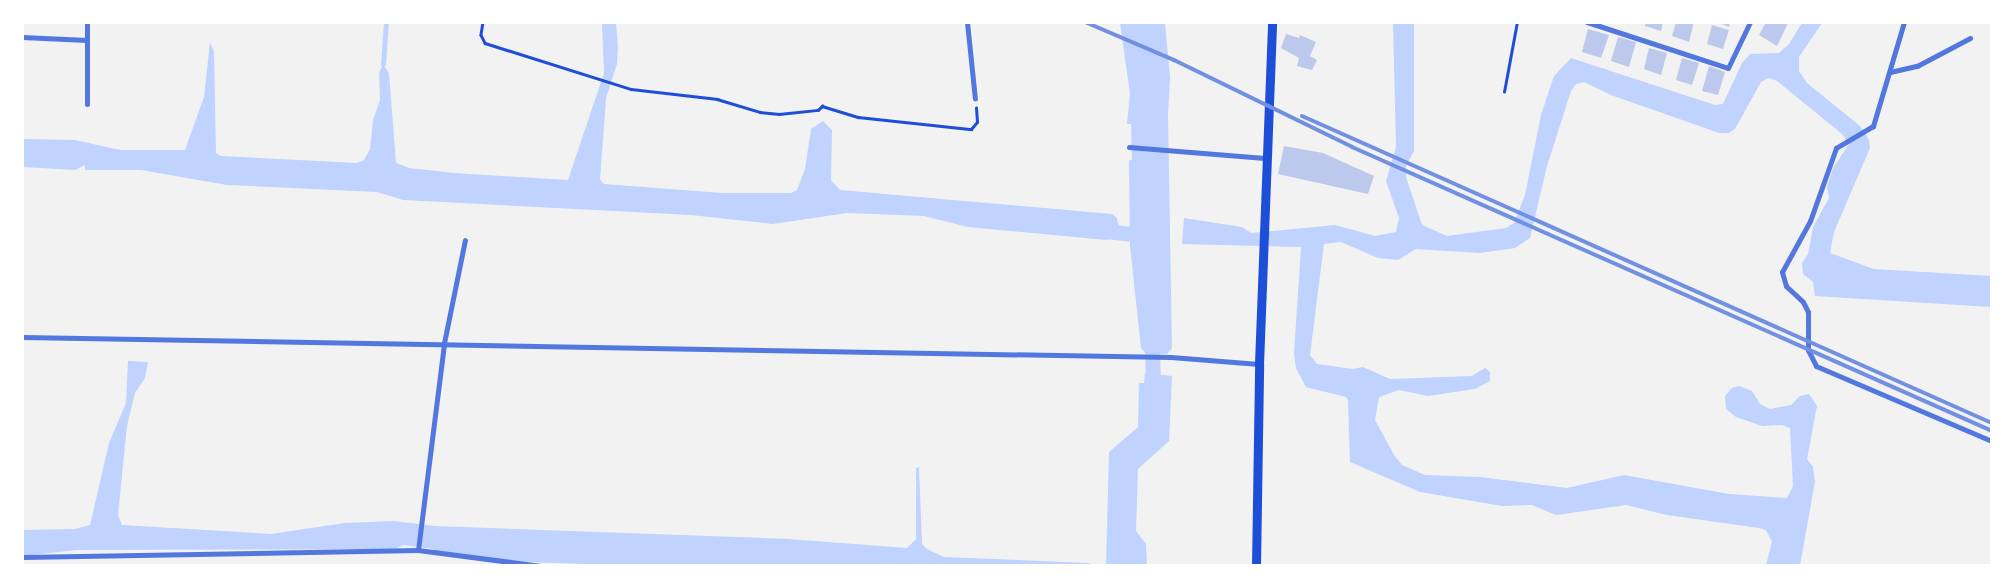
<!DOCTYPE html>
<html>
<head>
<meta charset="utf-8">
<style>
  body { margin:0 }
  #map { position:relative; width:2014px; height:588px; overflow:hidden; background:#f2f2f2; font-family:Commissioner,sans-serif }
  div>[style] { position:absolute }
  .water>* { inset:0; background:#bfd3fe }
  .stream>* { height:4.5px; margin:-2.25px; padding:0 2.25px; transform-origin:2.25px; border-radius:2.25px; background:#bfd3fe }
  .canal>* { height:15px; margin:-7.5px; padding:0 7.5px; transform-origin:7.5px; border-radius:7.5px; background:#bfd3fe }
  .building>* { inset:0; background:#bdc9ec }
  .path>* { height:2.5px; margin:-1.25px; padding:0 1.25px; transform-origin:1.25px; border-radius:1.25px; background:#1d4ed8 }
  .minor>* { height:5px; margin:-2.5px; padding:0 2.5px; transform-origin:2.5px; border-radius:2.5px; background:#5277de }
  .secondary>* { height:9px; margin:-4.5px; padding:0 4.5px; transform-origin:4.5px; border-radius:4.5px; background:#1d4ed8 }
  .rail>* { height:4px; margin:-2px; padding:0 2px; transform-origin:2px; border-radius:2px; background:#7290e2 }
  span { translate:-50% -50%; white-space:nowrap; text-align:center; line-height:1.15; -webkit-text-stroke:4px #fff; paint-order:stroke }
  .frame { position:absolute; inset:0; border:24px solid #fff; pointer-events:none }
</style>
</head>
<body>
<div id="map">
  <div class="water">
    <div style="clip-path:polygon(602px 23px,616px 23px,618px 47px,617px 64px,606px 98px,600px 180px,604px 184px,722px 193px,791px 193px,797px 190px,805px 169px,811px 129px,823px 121px,832px 130px,831px 180px,840px 190px,1112px 214px,1117px 218px,1119px 227px,1114px 237px,1107px 240px,968px 227px,924px 216px,847px 213px,773px 224px,691px 215px,403px 200px,377px 192px,227px 185px,141px 170px,85px 170px,85px 165px,75px 170px,23px 167px,22px 139px,75px 140px,120px 150px,185px 150px,204px 97px,210px 42px,214px 52px,216px 153px,221px 156px,357px 163px,364px 160px,370px 149px,373px 120px,380px 100px,379px 73px,383px 64px,389px 73px,396px 163px,409px 168px,454px 173px,568px 180px,604px 73px)"></div>
    <div style="clip-path:polygon(1120px 23px,1165px 23px,1170px 77px,1168px 115px,1172px 348px,1167px 354px,1146px 354px,1141px 348px,1130px 246px,1129px 161px,1132px 159px,1131px 124px,1127px 124px,1130px 94px)"></div>
    <div style="clip-path:polygon(1393px 23px,1414px 23px,1414px 151px,1406px 166px,1406px 177px,1422px 225px,1447px 236px,1506px 228px,1514px 223px,1525px 195px,1541px 115px,1554px 76px,1571px 58px,1715px 105px,1723px 104px,1742px 63px,1750px 54px,1779px 53px,1789px 44px,1802px 23px,1822px 23px,1799px 57px,1799px 71px,1807px 83px,1860px 126px,1869px 140px,1870px 148px,1834px 232px,1830px 253px,1874px 269px,1991px 276px,1991px 307px,1815px 296px,1813px 282px,1803px 274px,1802px 263px,1808px 254px,1813px 227px,1829px 198px,1827px 187px,1833px 168px,1849px 144px,1842px 134px,1777px 81px,1769px 78px,1761px 82px,1735px 129px,1729px 133px,1719px 133px,1611px 95px,1584px 82px,1576px 84px,1571px 91px,1547px 166px,1530px 238px,1515px 248px,1480px 253px,1416px 249px,1398px 260px,1378px 258px,1341px 242px,1324px 244px,1310px 355px,1317px 364px,1352px 369px,1363px 367px,1390px 379px,1472px 376px,1485px 368px,1490px 372px,1490px 381px,1475px 389px,1428px 396px,1399px 390px,1379px 397px,1375px 420px,1394px 455px,1402px 465px,1425px 475px,1480px 477px,1567px 488px,1624px 475px,1729px 494px,1787px 498px,1793px 486px,1790px 428px,1782px 425px,1762px 426px,1736px 417px,1726px 409px,1725px 396px,1732px 388px,1739px 386px,1752px 391px,1760px 404px,1770px 409px,1791px 405px,1800px 396px,1809px 394px,1817px 406px,1807px 459px,1813px 467px,1815px 482px,1800px 565px,1766px 565px,1772px 542px,1766px 530px,1759px 528px,1667px 515px,1626px 505px,1556px 515px,1532px 505px,1502px 506px,1420px 492px,1350px 462px,1348px 400px,1346px 397px,1306px 387px,1296px 368px,1294px 354px,1301px 247px,1182px 244px,1184px 218px,1242px 227px,1251px 233px,1335px 225px,1375px 236px,1396px 232px,1399px 218px,1386px 181px,1396px 147px)"></div>
    <div style="clip-path:polygon(128px 361px,148px 362px,145px 378px,135px 393px,127px 426px,118px 515px,122px 525px,271px 534px,345px 523px,394px 521px,435px 526px,788px 539px,907px 548px,916px 539px,916px 468px,919px 467px,922px 544px,927px 549px,944px 557px,1088px 563px,1095px 565px,643px 566px,526px 562px,437px 555px,434px 549px,403px 545px,395px 549px,77px 550px,23px 556px,22px 530px,75px 529px,90px 525px,109px 443px,126px 403px)"></div>
    <div style="clip-path:polygon(1145px 373px,1172px 376px,1169px 441px,1138px 469px,1136px 531px,1146px 544px,1147px 565px,1106px 565px,1109px 452px,1138px 427px,1139px 383px,1144px 383px)"></div>
  </div>
  <div class="stream">
    <div style="left:383px;top:64px;width:42px;rotate:-85.9deg"></div>
  </div>
  <div class="canal">
    <div style="left:1098px;top:230px;width:51px;rotate:6.7deg"></div>
    <div style="left:1152px;top:339px;width:54px;rotate:88.9deg"></div>
  </div>
  <div class="building">
    <div style="clip-path:polygon(1645px 22px,1663px 22px,1661px 31px,1645px 26px)"></div>
    <div style="clip-path:polygon(1676px 22px,1694px 22px,1689px 42px,1672px 36px)"></div>
    <div style="clip-path:polygon(1717px 22px,1730px 22px,1729px 27px)"></div>
    <div style="clip-path:polygon(1766px 22px,1788px 23px,1777px 46px,1759px 35px)"></div>
    <div style="clip-path:polygon(1712px 25px,1729px 30px,1723px 49px,1707px 44px)"></div>
    <div style="clip-path:polygon(1588px 29px,1609px 35px,1601px 58px,1582px 52px)"></div>
    <div style="clip-path:polygon(1286px 34px,1299px 38px,1300px 35px,1316px 42px,1310px 56px,1317px 60px,1312px 70px,1297px 66px,1299px 58px,1281px 48px)"></div>
    <div style="clip-path:polygon(1618px 37px,1636px 42px,1629px 67px,1611px 61px)"></div>
    <div style="clip-path:polygon(1649px 48px,1667px 53px,1661px 75px,1644px 69px)"></div>
    <div style="clip-path:polygon(1682px 58px,1699px 63px,1692px 85px,1676px 80px)"></div>
    <div style="clip-path:polygon(1709px 66px,1725px 72px,1718px 95px,1702px 91px)"></div>
    <div style="clip-path:polygon(1284px 146px,1323px 153px,1374px 176px,1368px 194px,1278px 174px)"></div>
  </div>
  <div class="path">
    <div style="left:483px;top:22px;width:13px;rotate:99deg"></div>
    <div style="left:481px;top:35px;width:9px;rotate:63deg"></div>
    <div style="left:485px;top:43px;width:153px;rotate:17.5deg"></div>
    <div style="left:631px;top:89px;width:87px;rotate:6.6deg"></div>
    <div style="left:717px;top:99px;width:45px;rotate:16.8deg"></div>
    <div style="left:760px;top:112px;width:19px;rotate:6deg"></div>
    <div style="left:779px;top:114px;width:39px;rotate:-6deg"></div>
    <div style="left:818px;top:110px;width:6px;rotate:-45deg"></div>
    <div style="left:822px;top:106px;width:38px;rotate:17deg"></div>
    <div style="left:858px;top:117px;width:114px;rotate:6.1deg"></div>
    <div style="left:971px;top:129px;width:9px;rotate:-49deg"></div>
    <div style="left:977px;top:122px;width:14px;rotate:-94deg"></div>
    <div style="left:1504px;top:92px;width:71px;rotate:-79.5deg"></div>
  </div>
  <div class="minor">
    <div style="left:87px;top:22px;width:82px;rotate:90deg"></div>
    <div style="left:967px;top:22px;width:77px;rotate:84.1deg"></div>
    <div style="left:1587px;top:22px;width:148px;rotate:18.1deg"></div>
    <div style="left:1728px;top:68px;width:51px;rotate:-64.4deg"></div>
    <div style="left:1904px;top:22px;width:109px;rotate:106.6deg"></div>
    <div style="left:1873px;top:126px;width:43px;rotate:149.3deg"></div>
    <div style="left:1836px;top:148px;width:77px;rotate:109.6deg"></div>
    <div style="left:1810px;top:221px;width:58px;rotate:118.8deg"></div>
    <div style="left:1782px;top:272px;width:15px;rotate:74deg"></div>
    <div style="left:1786px;top:286px;width:23px;rotate:43deg"></div>
    <div style="left:1803px;top:302px;width:11px;rotate:63deg"></div>
    <div style="left:1808px;top:312px;width:38px;rotate:90deg"></div>
    <div style="left:1808px;top:350px;width:18px;rotate:63deg"></div>
    <div style="left:1816px;top:366px;width:191px;rotate:23.1deg"></div>
    <div style="left:22px;top:37px;width:65px;rotate:2.6deg"></div>
    <div style="left:1890px;top:72px;width:28px;rotate:-13deg"></div>
    <div style="left:1917px;top:66px;width:60px;rotate:-27.8deg"></div>
    <div style="left:1129px;top:147px;width:136px;rotate:4.6deg"></div>
    <div style="left:22px;top:337px;width:1149px;rotate:1deg"></div>
    <div style="left:1171px;top:357px;width:88px;rotate:4.5deg"></div>
    <div style="left:418px;top:550px;width:209px;rotate:-82.8deg"></div>
    <div style="left:444px;top:343px;width:105px;rotate:-78.5deg"></div>
    <div style="left:22px;top:557px;width:396px;rotate:-1deg"></div>
    <div style="left:418px;top:550px;width:124px;rotate:7.4deg"></div>
    <div style="left:1369px;top:566px;width:21px"></div>
  </div>
  <div class="secondary">
    <div style="left:1256px;top:566px;width:202px;rotate:-89.1deg"></div>
    <div style="left:1259px;top:364px;width:342px;rotate:-87.8deg"></div>
  </div>
  <div class="rail">
    <div style="left:1085px;top:22px;width:97px;rotate:23.1deg"></div>
    <div style="left:1174px;top:60px;width:198px;rotate:26deg"></div>
    <div style="left:1352px;top:147px;width:700px;rotate:23.93deg"></div>
    <div style="left:1302px;top:116px;width:755px;rotate:23.99deg"></div>
  </div>
  <div class="frame"></div>
</div>
</body>
</html>
